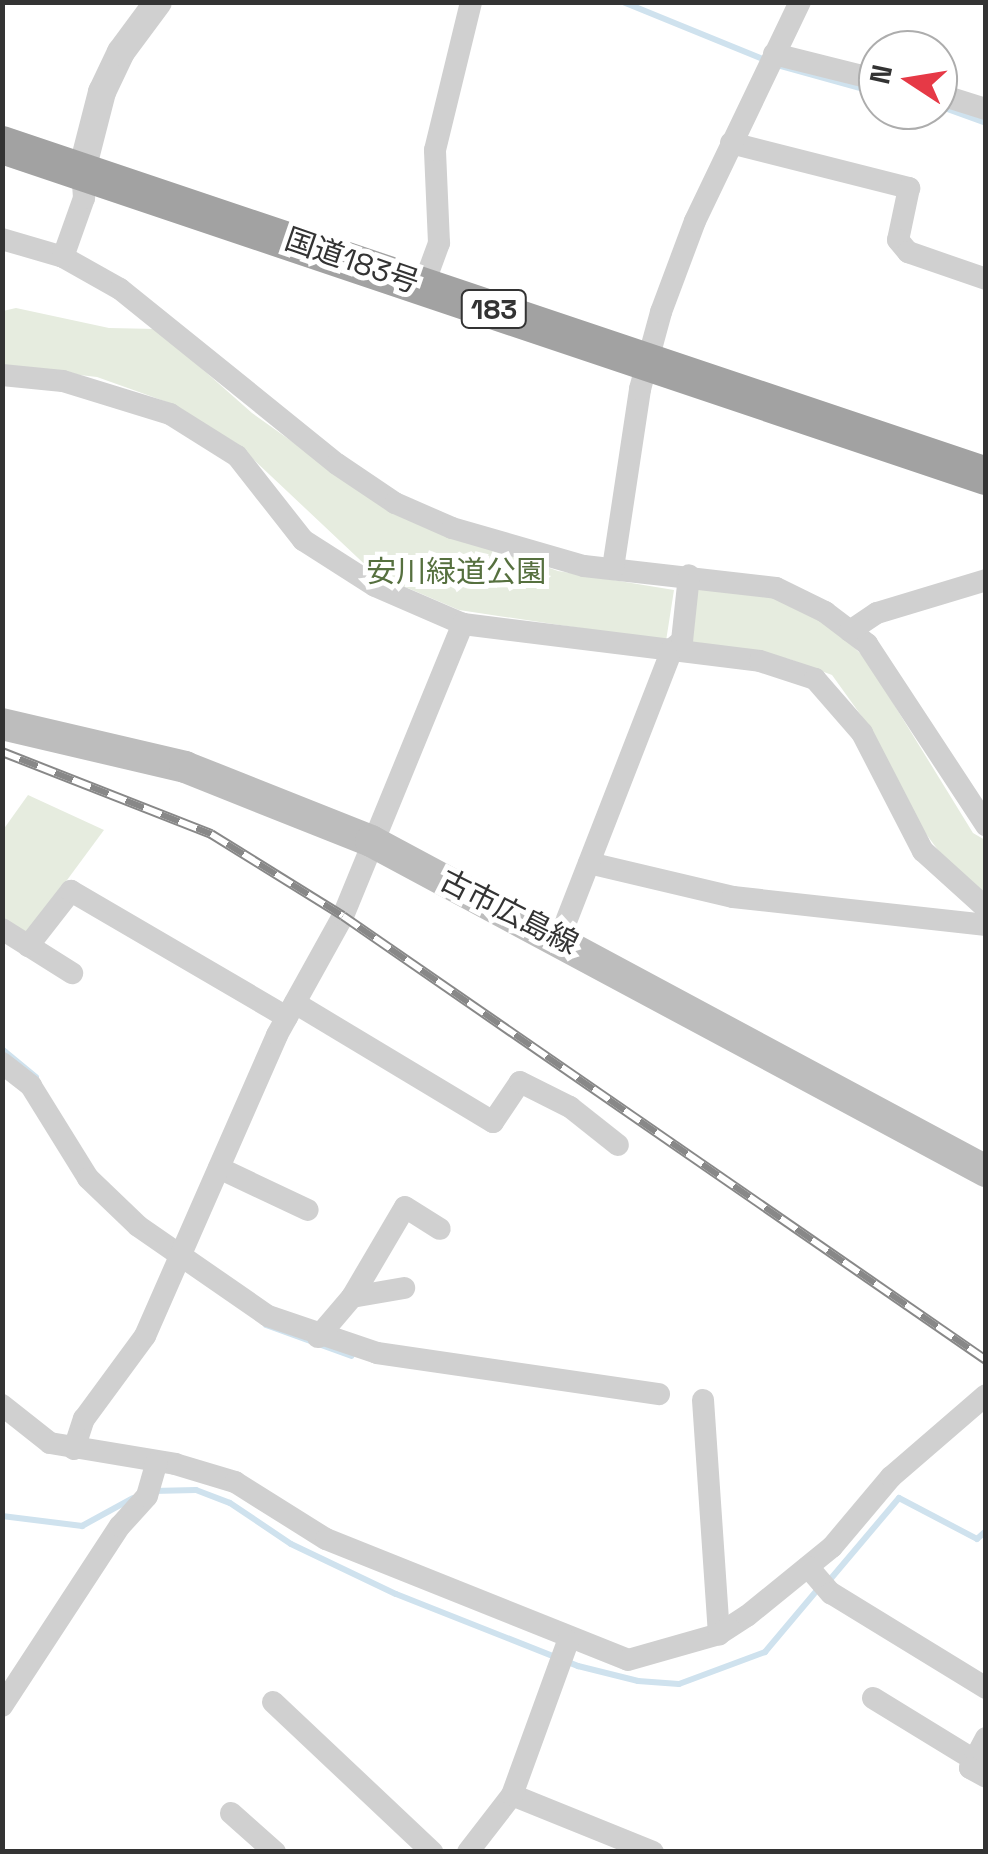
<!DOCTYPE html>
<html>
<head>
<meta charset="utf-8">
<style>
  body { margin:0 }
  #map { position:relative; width:988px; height:1854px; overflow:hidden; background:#fff; font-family:"Space Grotesk","Noto Sans JP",sans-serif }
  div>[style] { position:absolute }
  .green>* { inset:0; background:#e6ecdf }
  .stream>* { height:6px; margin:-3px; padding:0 3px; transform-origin:3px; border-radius:3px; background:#cfe2ee }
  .minor>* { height:22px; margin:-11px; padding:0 11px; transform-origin:11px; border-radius:11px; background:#d0d0d0 }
  .tertiary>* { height:28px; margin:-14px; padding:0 14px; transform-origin:14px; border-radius:14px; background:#d0d0d0 }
  .secondary>* { height:32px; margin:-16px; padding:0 16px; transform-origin:16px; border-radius:16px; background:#bdbdbd }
  .trunk>* { height:38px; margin:-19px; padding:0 19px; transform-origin:19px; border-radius:19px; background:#a2a2a2 }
  .rail>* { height:10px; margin-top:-5px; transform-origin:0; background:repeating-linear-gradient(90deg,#fff 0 19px,#888 0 38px); box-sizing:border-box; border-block:2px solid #888 }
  span { translate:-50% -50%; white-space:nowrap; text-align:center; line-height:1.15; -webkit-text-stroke:10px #fff; paint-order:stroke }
  .shield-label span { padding:2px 8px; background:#fff; border:2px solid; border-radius:8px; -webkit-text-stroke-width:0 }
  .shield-label { font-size:28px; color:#333; font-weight:700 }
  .street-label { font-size:30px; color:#333 }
  .park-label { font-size:30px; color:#56703f }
  .frame { position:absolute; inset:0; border:5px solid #333; pointer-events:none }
  .north { position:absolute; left:858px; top:30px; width:100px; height:100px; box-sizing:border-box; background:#fff; border:2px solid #adadad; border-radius:50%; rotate:282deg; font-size:28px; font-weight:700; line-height:40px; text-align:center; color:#333 }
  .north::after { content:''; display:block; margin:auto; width:35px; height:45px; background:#e63946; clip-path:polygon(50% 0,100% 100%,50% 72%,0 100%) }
</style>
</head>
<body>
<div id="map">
  <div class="green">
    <div style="clip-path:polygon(16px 308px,109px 328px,157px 329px,252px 413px,391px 512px,558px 571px,674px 590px,666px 641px,459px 610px,375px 574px,236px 443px,167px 402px,97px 377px,3px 366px,3px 311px)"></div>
    <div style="clip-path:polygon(698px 586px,777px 595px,826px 621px,866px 659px,973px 833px,985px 840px,985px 893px,952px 869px,915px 819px,868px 725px,832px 675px,789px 659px,691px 643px)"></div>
    <div style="clip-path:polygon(28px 795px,104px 830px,25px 937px,3px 922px,3px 830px)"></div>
  </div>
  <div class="stream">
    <div style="left:623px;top:2px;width:153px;rotate:22.2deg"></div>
    <div style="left:781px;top:66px;width:101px;rotate:15.6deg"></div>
    <div style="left:939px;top:106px;width:50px;rotate:19.9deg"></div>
    <div style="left:2px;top:1049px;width:44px;rotate:39.5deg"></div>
    <div style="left:266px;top:1325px;width:91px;rotate:19.8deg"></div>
    <div style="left:153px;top:1491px;width:43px;rotate:-1.3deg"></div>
    <div style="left:196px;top:1490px;width:36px;rotate:21deg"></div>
    <div style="left:230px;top:1503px;width:73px;rotate:33.9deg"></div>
    <div style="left:291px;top:1544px;width:116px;rotate:25.5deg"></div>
    <div style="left:396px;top:1594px;width:196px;rotate:21.6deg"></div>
    <div style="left:578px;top:1666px;width:62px;rotate:14deg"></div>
    <div style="left:638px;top:1681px;width:41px;rotate:4.2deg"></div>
    <div style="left:679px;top:1684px;width:92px;rotate:-20.4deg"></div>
    <div style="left:765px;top:1652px;width:82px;rotate:-49.9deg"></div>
    <div style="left:2px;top:1516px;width:81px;rotate:7.1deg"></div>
    <div style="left:82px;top:1526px;width:58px;rotate:-28.8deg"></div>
    <div style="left:828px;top:1582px;width:110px;rotate:-49.8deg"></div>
    <div style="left:899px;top:1498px;width:88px;rotate:27.7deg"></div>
    <div style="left:977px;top:1539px;width:12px;rotate:-42deg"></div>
  </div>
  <div class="minor">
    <div style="left:774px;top:54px;width:107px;rotate:14deg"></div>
    <div style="left:938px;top:94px;width:50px;rotate:17.4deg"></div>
    <div style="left:731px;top:143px;width:184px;rotate:14.2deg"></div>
    <div style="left:909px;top:188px;width:53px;rotate:101.9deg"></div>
    <div style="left:898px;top:240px;width:16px;rotate:50deg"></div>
    <div style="left:908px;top:252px;width:83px;rotate:19.1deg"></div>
    <div style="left:2px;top:239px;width:64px;rotate:16.4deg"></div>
    <div style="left:63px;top:257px;width:65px;rotate:29.3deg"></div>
    <div style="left:120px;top:289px;width:279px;rotate:38.9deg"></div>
    <div style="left:337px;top:464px;width:70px;rotate:33.9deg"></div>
    <div style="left:395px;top:503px;width:62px;rotate:23.7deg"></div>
    <div style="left:452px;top:528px;width:137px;rotate:16.1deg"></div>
    <div style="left:584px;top:566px;width:193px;rotate:6.5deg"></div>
    <div style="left:776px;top:588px;width:55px;rotate:26.1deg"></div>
    <div style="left:825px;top:612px;width:53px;rotate:37.3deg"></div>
    <div style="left:867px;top:644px;width:217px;rotate:56.7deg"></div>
    <div style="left:63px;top:257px;width:63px;rotate:-70.4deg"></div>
    <div style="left:84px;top:198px;width:28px;rotate:-94deg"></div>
    <div style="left:424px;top:284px;width:44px;rotate:-69.9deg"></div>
    <div style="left:439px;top:243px;width:93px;rotate:-92.5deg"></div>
    <div style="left:435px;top:150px;width:152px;rotate:-76.3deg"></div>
    <div style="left:2px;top:375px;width:61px;rotate:5.6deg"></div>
    <div style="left:63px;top:381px;width:112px;rotate:17.1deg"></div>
    <div style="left:170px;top:414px;width:79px;rotate:32.1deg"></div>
    <div style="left:237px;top:456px;width:107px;rotate:51.8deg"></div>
    <div style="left:303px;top:540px;width:85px;rotate:32.6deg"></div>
    <div style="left:375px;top:586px;width:96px;rotate:23.4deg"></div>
    <div style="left:463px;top:624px;width:299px;rotate:7.1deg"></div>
    <div style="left:760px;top:661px;width:58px;rotate:18.1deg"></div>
    <div style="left:815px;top:679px;width:72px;rotate:49deg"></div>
    <div style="left:862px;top:733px;width:133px;rotate:62.7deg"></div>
    <div style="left:923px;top:851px;width:85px;rotate:42.1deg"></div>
    <div style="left:613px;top:568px;width:181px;rotate:-81.4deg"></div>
    <div style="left:640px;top:389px;width:80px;rotate:-74.7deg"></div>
    <div style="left:661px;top:312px;width:97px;rotate:-69.5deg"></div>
    <div style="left:695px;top:221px;width:243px;rotate:-64.4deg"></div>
    <div style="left:850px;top:631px;width:32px;rotate:-34deg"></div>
    <div style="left:877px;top:613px;width:114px;rotate:-16.8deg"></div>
    <div style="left:589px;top:863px;width:148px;rotate:13.3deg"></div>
    <div style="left:733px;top:897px;width:255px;rotate:6.3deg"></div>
    <div style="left:2px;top:929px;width:83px;rotate:32.2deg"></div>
    <div style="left:560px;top:937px;width:309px;rotate:-68.7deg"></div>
    <div style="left:672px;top:649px;width:13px;rotate:-39deg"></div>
    <div style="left:682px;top:641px;width:66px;rotate:-83.9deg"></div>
    <div style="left:28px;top:946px;width:70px;rotate:-52deg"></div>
    <div style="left:71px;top:891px;width:250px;rotate:30.3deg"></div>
    <div style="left:295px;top:1003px;width:231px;rotate:31deg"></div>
    <div style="left:493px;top:1122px;width:48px;rotate:-56deg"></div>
    <div style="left:520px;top:1082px;width:56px;rotate:26.6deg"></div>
    <div style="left:570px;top:1107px;width:61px;rotate:38.4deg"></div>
    <div style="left:2px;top:1063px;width:37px;rotate:38deg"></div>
    <div style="left:31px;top:1086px;width:108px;rotate:58.2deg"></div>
    <div style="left:88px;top:1178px;width:69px;rotate:43.8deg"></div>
    <div style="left:138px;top:1226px;width:158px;rotate:34.7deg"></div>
    <div style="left:268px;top:1316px;width:115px;rotate:18.7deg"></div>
    <div style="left:377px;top:1353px;width:285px;rotate:8.3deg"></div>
    <div style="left:219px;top:1168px;width:98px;rotate:25.3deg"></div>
    <div style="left:352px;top:1297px;width:53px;rotate:-9.8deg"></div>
    <div style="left:318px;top:1337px;width:52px;rotate:-49.6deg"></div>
    <div style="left:352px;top:1297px;width:104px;rotate:-59.5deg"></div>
    <div style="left:405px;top:1207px;width:41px;rotate:32.2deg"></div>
    <div style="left:703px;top:1400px;width:235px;rotate:86.1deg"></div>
    <div style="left:2px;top:1405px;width:61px;rotate:38.4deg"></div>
    <div style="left:50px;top:1443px;width:127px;rotate:9.5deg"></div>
    <div style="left:175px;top:1464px;width:63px;rotate:16.7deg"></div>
    <div style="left:235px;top:1482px;width:107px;rotate:32.1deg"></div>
    <div style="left:326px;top:1539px;width:325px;rotate:21.8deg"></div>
    <div style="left:628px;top:1660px;width:95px;rotate:-15.9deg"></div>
    <div style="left:719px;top:1634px;width:33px;rotate:-33deg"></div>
    <div style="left:747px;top:1616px;width:109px;rotate:-39.1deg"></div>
    <div style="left:832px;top:1547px;width:92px;rotate:-49.9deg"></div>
    <div style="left:891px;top:1477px;width:125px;rotate:-40.8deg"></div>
    <div style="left:74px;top:1449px;width:32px;rotate:-72deg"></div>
    <div style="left:84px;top:1419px;width:103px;rotate:-53.7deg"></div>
    <div style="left:145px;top:1336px;width:329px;rotate:-66.3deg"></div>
    <div style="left:277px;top:1035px;width:136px;rotate:-61deg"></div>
    <div style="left:343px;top:916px;width:316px;rotate:-67.7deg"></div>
    <div style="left:808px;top:1567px;width:35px;rotate:49deg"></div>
    <div style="left:831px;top:1593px;width:182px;rotate:31.5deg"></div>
    <div style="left:873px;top:1698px;width:119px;rotate:31.5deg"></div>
    <div style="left:273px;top:1702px;width:219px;rotate:43.3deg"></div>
    <div style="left:2px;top:1706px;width:215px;rotate:-56.8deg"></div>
    <div style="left:120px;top:1526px;width:40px;rotate:-48deg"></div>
    <div style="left:147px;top:1496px;width:35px;rotate:-74deg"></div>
    <div style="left:986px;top:1738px;width:34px;rotate:118deg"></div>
    <div style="left:970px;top:1768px;width:18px;rotate:29deg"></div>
    <div style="left:512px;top:1795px;width:152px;rotate:22deg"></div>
    <div style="left:231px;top:1813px;width:59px;rotate:41.6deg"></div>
    <div style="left:468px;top:1852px;width:72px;rotate:-52.3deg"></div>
    <div style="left:512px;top:1795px;width:164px;rotate:-70deg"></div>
  </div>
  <div class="tertiary">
    <div style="left:82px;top:170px;width:81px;rotate:-75.6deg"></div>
    <div style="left:102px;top:92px;width:44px;rotate:-64.6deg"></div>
    <div style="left:121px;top:52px;width:62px;rotate:-53.5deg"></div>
  </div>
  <div class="secondary">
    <div style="left:2px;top:724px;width:188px;rotate:13.2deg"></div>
    <div style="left:185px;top:767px;width:200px;rotate:21.7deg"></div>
    <div style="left:371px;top:841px;width:698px;rotate:28.22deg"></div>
  </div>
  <div class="trunk">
    <div style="left:2px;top:145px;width:1038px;rotate:18.59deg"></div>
  </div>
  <div class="rail">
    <div style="left:2px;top:752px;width:225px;rotate:21.4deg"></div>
    <div style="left:211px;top:834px;width:155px;rotate:31.8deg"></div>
    <div style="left:343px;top:916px;width:781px;rotate:34.63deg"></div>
  </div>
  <div class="shield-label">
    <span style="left:494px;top:309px">183</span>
  </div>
  <div class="street-label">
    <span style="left:352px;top:261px;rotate:19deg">国道183号</span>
    <span style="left:509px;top:912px;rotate:27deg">古市広島線</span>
  </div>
  <div class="park-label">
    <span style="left:456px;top:572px">安川緑道公園</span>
  </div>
  <div class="frame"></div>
  <div class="north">N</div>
</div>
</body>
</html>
